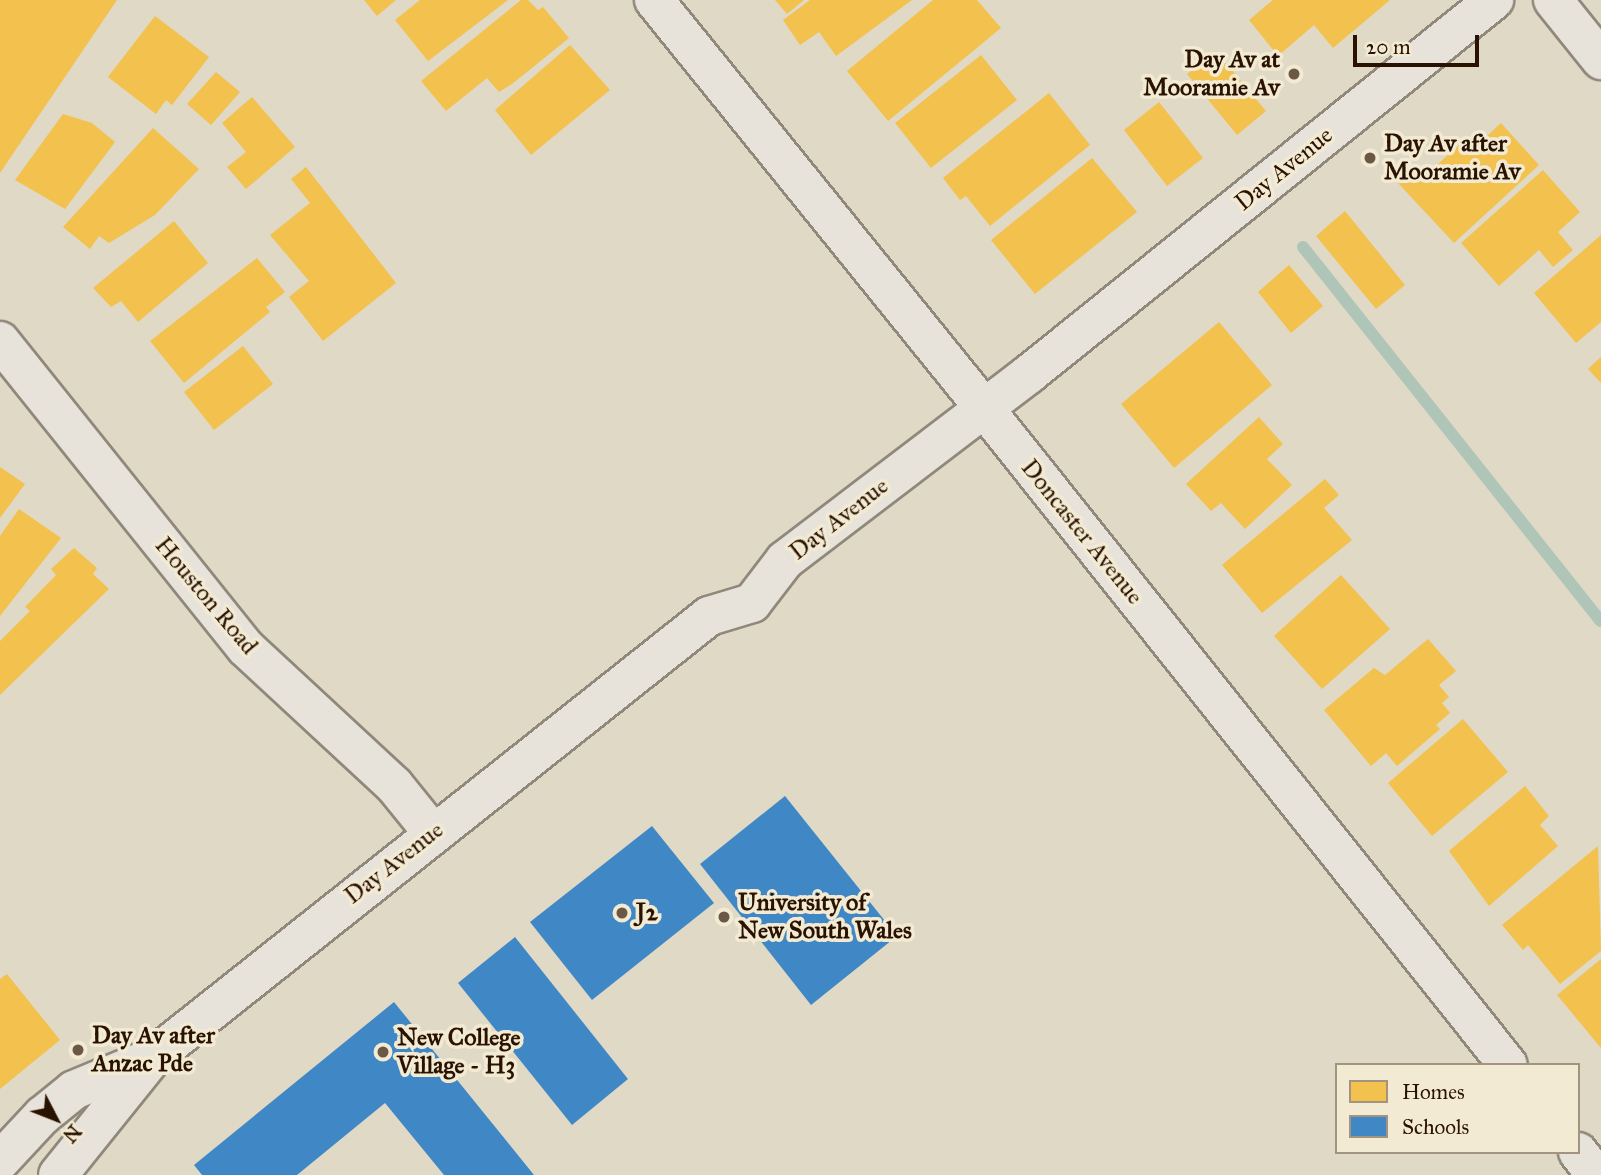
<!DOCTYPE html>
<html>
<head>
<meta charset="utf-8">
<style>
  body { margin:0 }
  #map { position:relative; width:1601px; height:1175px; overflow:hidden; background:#e0d9c6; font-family:"IM FELL Great Primer",serif }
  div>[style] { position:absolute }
  .homes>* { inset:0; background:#f2c14e }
  .schools>* { inset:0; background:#3f88c5 }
  .stream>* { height:12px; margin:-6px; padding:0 6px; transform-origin:6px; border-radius:6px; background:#aec5b7 }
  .roads { filter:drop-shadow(2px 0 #8f887b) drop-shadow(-2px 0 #8f887b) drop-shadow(0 2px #8f887b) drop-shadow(0 -2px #8f887b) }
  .minor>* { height:38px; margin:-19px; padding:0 19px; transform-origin:19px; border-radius:19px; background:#e7e3da }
  .tertiary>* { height:38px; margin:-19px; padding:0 19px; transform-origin:19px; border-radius:19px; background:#e7e3da }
  .dots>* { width:19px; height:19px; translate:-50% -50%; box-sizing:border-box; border:4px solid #f2ead3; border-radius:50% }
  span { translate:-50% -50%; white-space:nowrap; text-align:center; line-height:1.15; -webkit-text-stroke:7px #f2ead3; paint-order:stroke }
  .poi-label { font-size:24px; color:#2a1200; font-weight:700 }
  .right { translate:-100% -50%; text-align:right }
  .left { translate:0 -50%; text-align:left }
  .street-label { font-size:24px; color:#2a1200 }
  .legend { position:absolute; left:1335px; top:1063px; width:245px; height:91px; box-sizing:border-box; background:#f2ead3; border:2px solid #a2947f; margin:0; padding:9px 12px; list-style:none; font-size:21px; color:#2a1200 }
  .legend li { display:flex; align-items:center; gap:14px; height:35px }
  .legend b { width:35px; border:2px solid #a2947f }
  .north { position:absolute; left:21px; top:1084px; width:70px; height:70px; -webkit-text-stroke:5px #f2ead3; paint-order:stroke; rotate:132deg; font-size:19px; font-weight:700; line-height:28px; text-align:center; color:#2a1200 }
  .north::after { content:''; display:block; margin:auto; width:24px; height:32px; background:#2a1200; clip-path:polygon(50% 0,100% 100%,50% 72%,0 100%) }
  .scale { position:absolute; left:1353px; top:35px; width:126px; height:32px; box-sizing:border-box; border:4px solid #2a1200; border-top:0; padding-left:9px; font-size:21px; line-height:24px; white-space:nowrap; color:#2a1200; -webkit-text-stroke:5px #f2ead3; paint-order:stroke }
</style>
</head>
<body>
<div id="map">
  <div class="homes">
    <div style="clip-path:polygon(0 0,117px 0,0 173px)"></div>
    <div style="clip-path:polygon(364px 0,396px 0,377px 16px)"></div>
    <div style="clip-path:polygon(420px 0,508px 0,428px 61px,395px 20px)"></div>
    <div style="clip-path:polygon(521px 0,528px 0,538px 10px,543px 7px,569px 38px,512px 84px,499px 92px,487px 78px,446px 111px,421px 81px)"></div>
    <div style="clip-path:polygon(775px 0,804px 0,787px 14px)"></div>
    <div style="clip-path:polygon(810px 0,912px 0,836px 56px,819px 32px,800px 45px,783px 20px)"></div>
    <div style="clip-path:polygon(933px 0,977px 0,1001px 28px,888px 121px,847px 71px)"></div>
    <div style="clip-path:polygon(1273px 0,1390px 0,1333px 48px,1314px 25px,1278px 56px,1249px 20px)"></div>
    <div style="clip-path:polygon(155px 16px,209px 57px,172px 105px,166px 100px,156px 114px,108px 77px)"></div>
    <div style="clip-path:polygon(570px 45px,610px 90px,531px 155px,495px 110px)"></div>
    <div style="clip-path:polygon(1216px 51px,1266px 111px,1237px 135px,1187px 74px)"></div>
    <div style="clip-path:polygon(981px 55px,1017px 100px,931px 168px,895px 123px)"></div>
    <div style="clip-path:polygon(216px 72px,240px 92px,211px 125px,187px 104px)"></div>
    <div style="clip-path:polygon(1049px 93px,1090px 145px,990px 226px,966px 196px,960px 200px,943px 178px)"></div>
    <div style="clip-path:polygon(252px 97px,295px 147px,246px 189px,227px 167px,246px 152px,222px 123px)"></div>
    <div style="clip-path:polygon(1159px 102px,1203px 158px,1167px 186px,1124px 130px)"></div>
    <div style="clip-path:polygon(63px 114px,92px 123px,115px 142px,65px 209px,15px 180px)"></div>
    <div style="clip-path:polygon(1501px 123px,1539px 165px,1454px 243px,1398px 183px,1415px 167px,1424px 177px,1465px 139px,1474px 148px)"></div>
    <div style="clip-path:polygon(153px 128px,199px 169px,155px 215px,109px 243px,99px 236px,90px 249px,63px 227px)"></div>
    <div style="clip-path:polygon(1092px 158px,1137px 212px,1035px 294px,991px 240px)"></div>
    <div style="clip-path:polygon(306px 167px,396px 283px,323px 341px,289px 297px,309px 281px,270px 235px,310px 203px,291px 179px)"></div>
    <div style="clip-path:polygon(1543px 170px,1580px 212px,1558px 232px,1573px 250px,1553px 267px,1539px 250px,1499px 286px,1461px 243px)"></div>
    <div style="clip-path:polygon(1345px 211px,1405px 285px,1376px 309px,1316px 236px)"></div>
    <div style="clip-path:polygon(174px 221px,208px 263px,138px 322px,121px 301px,111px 307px,93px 288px)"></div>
    <div style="clip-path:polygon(1601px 235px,1601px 322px,1576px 343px,1534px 293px)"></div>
    <div style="clip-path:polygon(257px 258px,285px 292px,266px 307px,270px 312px,184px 383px,150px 341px)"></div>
    <div style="clip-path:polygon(1289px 265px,1323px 306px,1291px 333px,1258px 292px)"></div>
    <div style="clip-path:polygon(1219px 322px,1272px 385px,1174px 468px,1121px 404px)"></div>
    <div style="clip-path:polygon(243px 346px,273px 384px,214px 430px,184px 392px)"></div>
    <div style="clip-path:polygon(1601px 357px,1601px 383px,1588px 369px)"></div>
    <div style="clip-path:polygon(1259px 417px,1283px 444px,1267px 459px,1292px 485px,1245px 529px,1221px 503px,1211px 511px,1186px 484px)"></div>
    <div style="clip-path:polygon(0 467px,25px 484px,0 518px)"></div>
    <div style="clip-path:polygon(1325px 479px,1339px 495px,1324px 508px,1352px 540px,1262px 613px,1222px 565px)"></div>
    <div style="clip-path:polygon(19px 509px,61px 538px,0 616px,0 536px)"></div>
    <div style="clip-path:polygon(74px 548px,97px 568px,93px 574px,109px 589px,0 695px,0 641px,30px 611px,25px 607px,56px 575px,51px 569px)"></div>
    <div style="clip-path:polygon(1341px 575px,1390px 629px,1322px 689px,1274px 636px)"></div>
    <div style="clip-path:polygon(1428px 639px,1456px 671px,1439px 685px,1449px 697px,1442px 703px,1450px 713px,1436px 725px,1440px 729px,1397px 766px,1386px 753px,1371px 766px,1324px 710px,1374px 668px,1385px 675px)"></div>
    <div style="clip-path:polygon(1463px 719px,1508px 772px,1432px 836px,1388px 783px)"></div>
    <div style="clip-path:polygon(1525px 786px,1549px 816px,1540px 825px,1558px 846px,1489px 906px,1449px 851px)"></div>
    <div style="clip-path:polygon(1598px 846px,1601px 951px,1560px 984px,1528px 945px,1523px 950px,1502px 925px)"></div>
    <div style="clip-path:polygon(1601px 959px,1601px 1048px,1557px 995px)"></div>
    <div style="clip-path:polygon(7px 974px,60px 1040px,0 1089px,0 979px)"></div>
  </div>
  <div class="schools">
    <div style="clip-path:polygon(785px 796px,897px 936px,811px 1005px,700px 864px)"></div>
    <div style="clip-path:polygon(652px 826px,714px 903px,592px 1000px,530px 922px)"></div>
    <div style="clip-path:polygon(515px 937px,628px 1079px,572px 1125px,458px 983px)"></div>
    <div style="clip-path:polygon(394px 1002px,534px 1175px,444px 1175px,385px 1103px,297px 1175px,202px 1175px,194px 1165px)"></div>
  </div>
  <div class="stream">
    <div style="left:1303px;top:247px;width:478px;rotate:51.5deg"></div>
  </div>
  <div class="roads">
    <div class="minor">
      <div style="left:654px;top:0;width:525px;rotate:51.03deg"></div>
      <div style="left:1553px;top:0;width:77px;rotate:51.3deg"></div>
    </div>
    <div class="tertiary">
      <div style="left:0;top:341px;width:393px;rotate:51.3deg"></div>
      <div style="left:246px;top:648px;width:202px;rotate:42.8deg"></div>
      <div style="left:394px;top:785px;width:60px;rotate:51deg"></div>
      <div style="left:984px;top:408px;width:840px;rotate:51.43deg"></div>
      <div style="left:1578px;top:1152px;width:29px;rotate:52deg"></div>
      <div style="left:0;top:1161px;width:62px;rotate:-47deg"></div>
      <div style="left:42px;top:1116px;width:41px;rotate:-39.1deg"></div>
      <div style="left:74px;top:1090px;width:78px;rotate:-22.6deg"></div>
      <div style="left:58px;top:1175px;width:150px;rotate:-51.2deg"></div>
      <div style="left:152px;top:1058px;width:711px;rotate:-38.43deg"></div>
      <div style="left:709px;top:616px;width:45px;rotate:-16.8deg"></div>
      <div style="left:752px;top:603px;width:54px;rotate:-52.5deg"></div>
      <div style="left:785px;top:560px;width:307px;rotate:-37.3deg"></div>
      <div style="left:1029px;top:374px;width:597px;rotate:-38.81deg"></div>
    </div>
  </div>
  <div class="dots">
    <div style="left:1294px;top:74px;background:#6a5845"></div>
    <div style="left:1370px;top:158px;background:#6a5845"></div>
    <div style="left:622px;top:913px;background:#6a5845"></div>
    <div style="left:724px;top:917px;background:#6a5845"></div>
    <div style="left:78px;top:1050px;background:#6a5845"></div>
    <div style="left:383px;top:1052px;background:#6a5845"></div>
  </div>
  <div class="poi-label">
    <span class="right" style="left:1280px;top:74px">Day Av at<br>Mooramie Av</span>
    <span class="left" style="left:1384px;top:158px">Day Av after<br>Mooramie Av</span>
    <span class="left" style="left:738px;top:917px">University of<br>New South Wales</span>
    <span class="left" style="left:636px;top:913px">J2</span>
    <span class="left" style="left:92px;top:1050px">Day Av after<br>Anzac Pde</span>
    <span class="left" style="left:397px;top:1052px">New College<br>Village - H3</span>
  </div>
  <div class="street-label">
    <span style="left:1284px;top:169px;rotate:-39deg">Day Avenue</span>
    <span style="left:839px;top:519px;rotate:-38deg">Day Avenue</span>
    <span style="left:1082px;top:532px;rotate:51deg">Doncaster Avenue</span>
    <span style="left:206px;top:596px;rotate:50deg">Houston Road</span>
    <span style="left:394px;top:863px;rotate:-38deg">Day Avenue</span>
  </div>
  <ul class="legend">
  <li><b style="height:19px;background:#f2c14e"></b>Homes</li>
  <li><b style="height:19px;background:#3f88c5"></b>Schools</li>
  </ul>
  <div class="north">N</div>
  <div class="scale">20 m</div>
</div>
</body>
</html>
